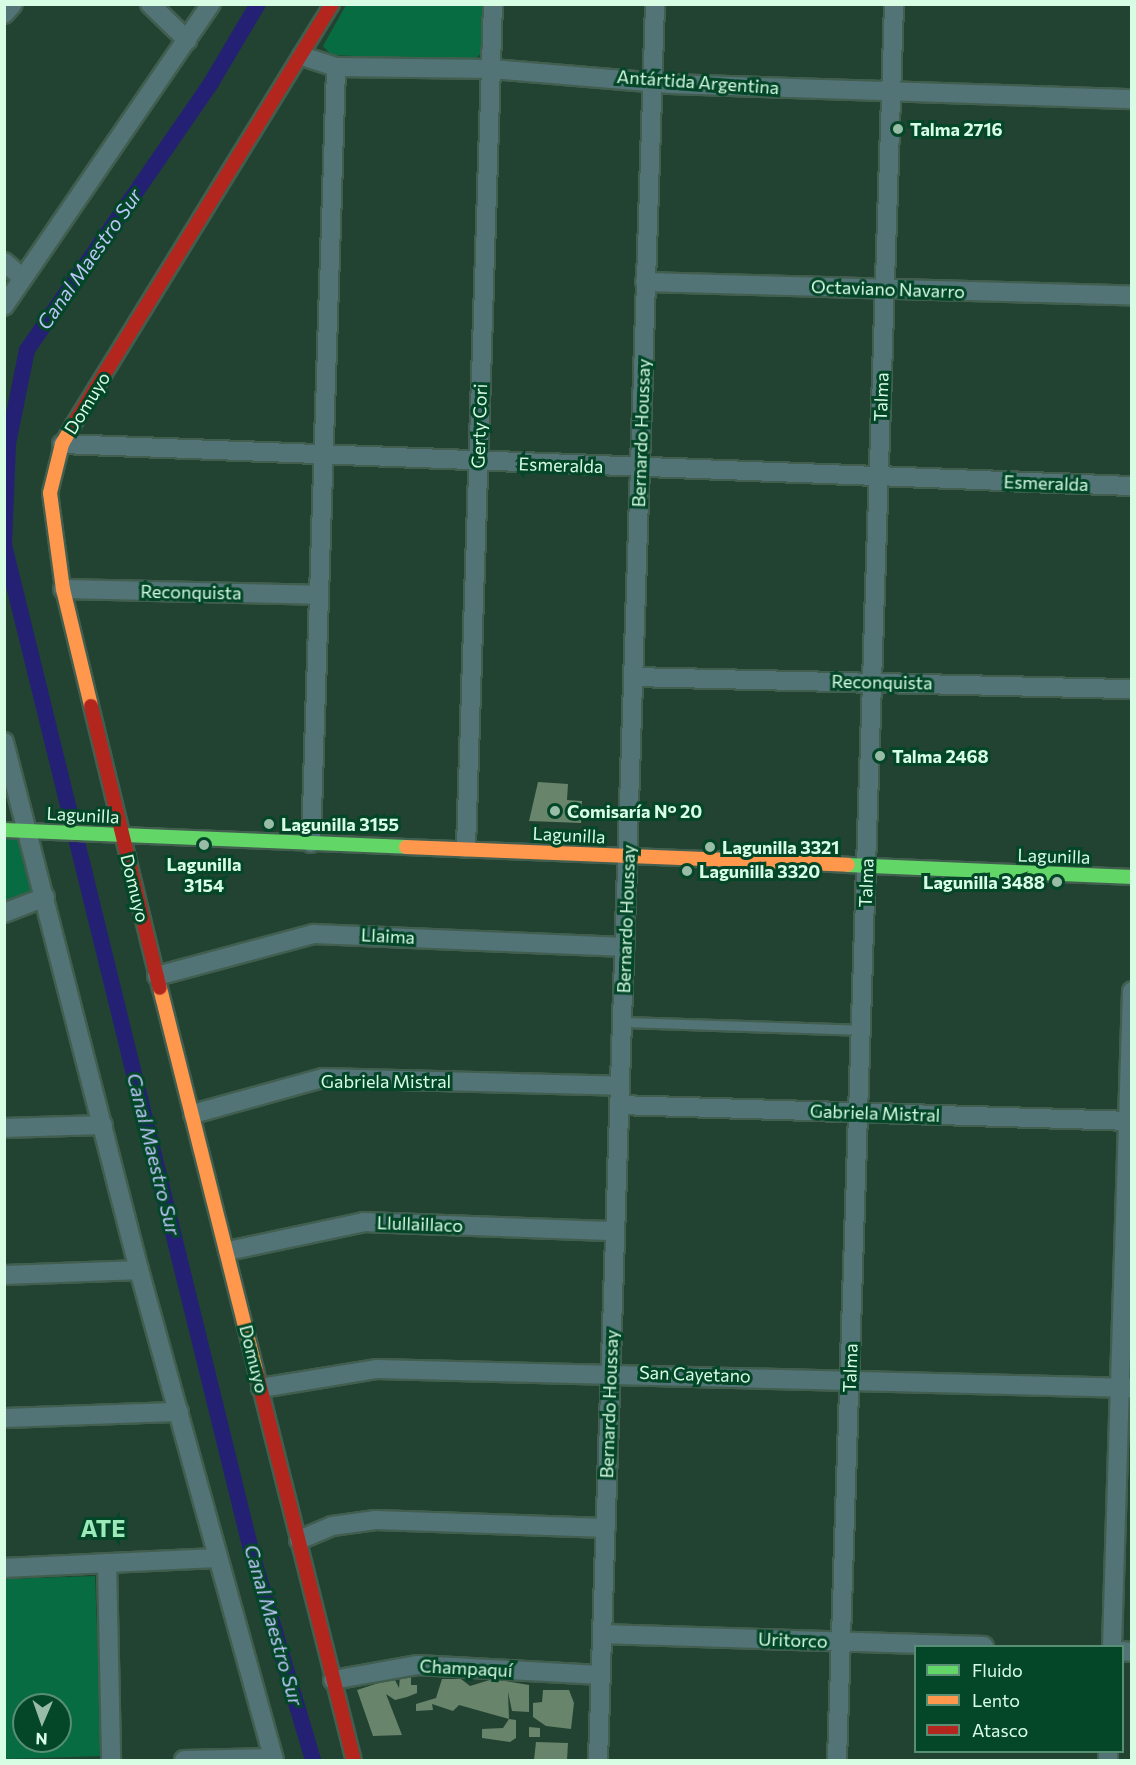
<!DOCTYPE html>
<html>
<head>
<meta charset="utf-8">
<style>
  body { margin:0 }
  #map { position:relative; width:1136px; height:1765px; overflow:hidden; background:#224332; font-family:Commissioner,sans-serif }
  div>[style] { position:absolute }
  .green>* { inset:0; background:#086c42 }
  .canal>* { height:16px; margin:-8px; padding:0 8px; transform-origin:8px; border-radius:8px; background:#242074 }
  .building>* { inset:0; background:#68846a }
  .roads { filter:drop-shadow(2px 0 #415e4f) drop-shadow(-2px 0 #415e4f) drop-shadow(0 2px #415e4f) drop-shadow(0 -2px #415e4f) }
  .lane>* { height:9px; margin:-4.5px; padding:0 4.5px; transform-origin:4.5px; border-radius:4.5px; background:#527477 }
  .street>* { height:18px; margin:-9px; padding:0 9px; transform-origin:9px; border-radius:9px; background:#527477 }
  .fast>* { height:14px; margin:-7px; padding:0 7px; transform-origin:7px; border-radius:7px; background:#63d668 }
  .slow>* { height:14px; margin:-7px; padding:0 7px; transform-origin:7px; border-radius:7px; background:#ff974d }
  .jam>* { height:14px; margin:-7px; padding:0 7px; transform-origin:7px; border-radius:7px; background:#b3261e }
  .dots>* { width:16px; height:16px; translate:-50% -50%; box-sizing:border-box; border:3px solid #034628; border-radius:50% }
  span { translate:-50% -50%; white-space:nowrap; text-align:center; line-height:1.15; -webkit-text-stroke:6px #034628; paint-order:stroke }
  .street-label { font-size:18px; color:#d7fde5 }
  .poi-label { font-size:18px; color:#d7fde5; font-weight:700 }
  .left { translate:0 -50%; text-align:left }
  .right { translate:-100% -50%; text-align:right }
  .water-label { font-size:20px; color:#bcc5f7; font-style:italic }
  .district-label { font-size:24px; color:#9ce9ba; font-weight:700 }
  .frame { position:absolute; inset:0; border:6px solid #d7fde5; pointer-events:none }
  .legend { position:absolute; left:914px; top:1645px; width:210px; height:108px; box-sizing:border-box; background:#034628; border:2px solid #588f74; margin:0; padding:8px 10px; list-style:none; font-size:18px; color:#d7fde5 }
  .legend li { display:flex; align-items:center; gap:12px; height:30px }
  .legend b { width:30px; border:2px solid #588f74 }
  .north { position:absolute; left:12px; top:1693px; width:60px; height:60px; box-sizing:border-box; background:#034628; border:2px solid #588f74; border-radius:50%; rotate:182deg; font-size:16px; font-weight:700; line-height:24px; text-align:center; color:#d7fde5 }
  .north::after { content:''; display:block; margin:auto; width:21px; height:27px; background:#98bca6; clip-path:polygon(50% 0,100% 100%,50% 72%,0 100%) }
</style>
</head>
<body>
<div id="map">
  <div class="green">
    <div style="clip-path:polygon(346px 5px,483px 5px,482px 52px,474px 61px,331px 55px,323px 46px)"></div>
    <div style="clip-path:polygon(19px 837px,35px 889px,5px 903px,5px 838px)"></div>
    <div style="clip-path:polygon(evenodd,95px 1576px,102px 1756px,5px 1759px,5px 1579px,95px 1576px,24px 1705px,60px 1705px,60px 1741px,24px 1741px,24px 1705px)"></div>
  </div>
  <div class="canal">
    <div style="left:4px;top:544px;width:100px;rotate:-87.7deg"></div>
    <div style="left:8px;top:444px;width:96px;rotate:-78.6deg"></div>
    <div style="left:27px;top:350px;width:324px;rotate:-55.4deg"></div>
    <div style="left:211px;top:83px;width:92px;rotate:-59.3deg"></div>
    <div style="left:4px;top:545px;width:1039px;rotate:76.19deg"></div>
    <div style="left:252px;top:1554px;width:215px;rotate:73.5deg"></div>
  </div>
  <div class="building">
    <div style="clip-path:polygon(538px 782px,568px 784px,567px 800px,582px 801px,581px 823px,529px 821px)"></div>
    <div style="clip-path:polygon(400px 1676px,411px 1677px,411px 1685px,417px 1685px,417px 1693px,407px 1697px,395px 1700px,386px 1694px,402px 1735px,373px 1736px,357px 1690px,394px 1678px,399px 1688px)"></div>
    <div style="clip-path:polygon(442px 1679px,461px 1679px,470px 1686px,493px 1679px,529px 1685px,529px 1712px,512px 1711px,508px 1692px,509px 1719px,459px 1705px,453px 1711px,432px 1704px,433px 1710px,416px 1711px,416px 1704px,436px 1698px)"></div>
    <div style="clip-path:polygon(543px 1690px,569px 1690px,574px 1703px,571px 1729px,546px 1726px,533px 1717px,533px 1703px,542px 1702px)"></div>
    <div style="clip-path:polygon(509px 1719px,516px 1720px,516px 1738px,510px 1742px,482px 1738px,482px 1729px,503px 1728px)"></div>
    <div style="clip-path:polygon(529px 1727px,540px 1728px,540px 1737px,529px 1737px)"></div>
    <div style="clip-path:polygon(536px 1742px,568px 1743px,567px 1760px,534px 1760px)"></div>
  </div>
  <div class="roads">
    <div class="lane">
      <div style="left:622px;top:1022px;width:239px;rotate:1.9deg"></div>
    </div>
    <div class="street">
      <div style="left:150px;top:4px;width:52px;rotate:44.2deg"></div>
      <div style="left:4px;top:14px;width:13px;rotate:-48deg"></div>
      <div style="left:302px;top:56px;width:36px;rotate:18deg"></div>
      <div style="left:336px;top:67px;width:156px;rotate:0.7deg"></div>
      <div style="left:492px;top:69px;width:180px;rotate:4.8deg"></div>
      <div style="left:671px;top:84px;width:461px;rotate:1.9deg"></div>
      <div style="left:4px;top:262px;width:23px;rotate:40deg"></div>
      <div style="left:645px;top:282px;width:487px;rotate:1.6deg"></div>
      <div style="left:4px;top:306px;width:366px;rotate:-55.6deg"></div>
      <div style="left:62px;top:444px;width:1071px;rotate:2.25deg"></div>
      <div style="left:63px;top:589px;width:255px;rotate:1.3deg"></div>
      <div style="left:633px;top:677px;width:499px;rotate:1.4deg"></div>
      <div style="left:4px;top:742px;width:545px;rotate:75.66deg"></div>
      <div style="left:139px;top:1270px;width:508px;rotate:74.6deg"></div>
      <div style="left:311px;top:843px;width:776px;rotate:-88.15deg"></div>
      <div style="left:466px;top:848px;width:844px;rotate:-88.17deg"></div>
      <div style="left:4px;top:913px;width:44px;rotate:-21.3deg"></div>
      <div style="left:157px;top:976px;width:163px;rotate:-15deg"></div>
      <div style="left:314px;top:934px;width:311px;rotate:2.4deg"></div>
      <div style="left:619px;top:1105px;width:513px;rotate:1.79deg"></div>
      <div style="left:193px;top:1114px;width:135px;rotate:-15.5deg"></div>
      <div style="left:323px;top:1078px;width:297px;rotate:1.5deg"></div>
      <div style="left:4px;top:1128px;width:99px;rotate:-1.7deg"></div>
      <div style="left:228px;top:1251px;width:139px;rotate:-12deg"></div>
      <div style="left:364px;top:1222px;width:251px;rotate:2.1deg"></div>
      <div style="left:4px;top:1275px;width:135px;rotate:-2.1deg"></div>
      <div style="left:261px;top:1388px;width:118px;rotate:-9.3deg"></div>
      <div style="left:377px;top:1369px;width:755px;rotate:1.44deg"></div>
      <div style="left:4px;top:1418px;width:175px;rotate:-2deg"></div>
      <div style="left:299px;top:1540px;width:36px;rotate:-23deg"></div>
      <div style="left:332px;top:1526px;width:44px;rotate:-7.8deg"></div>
      <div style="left:376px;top:1520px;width:230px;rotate:2deg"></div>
      <div style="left:107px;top:1563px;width:197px;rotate:88.8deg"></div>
      <div style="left:4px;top:1568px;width:214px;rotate:-2.7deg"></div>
      <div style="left:602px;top:1634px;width:382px;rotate:1.8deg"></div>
      <div style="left:1112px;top:1646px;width:655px;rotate:-88.25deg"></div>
      <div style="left:1122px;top:1651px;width:10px;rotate:6deg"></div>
      <div style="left:333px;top:1680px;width:85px;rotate:-10.1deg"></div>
      <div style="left:417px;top:1665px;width:184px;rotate:3.1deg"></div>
      <div style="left:184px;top:1760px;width:89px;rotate:-1.3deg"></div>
      <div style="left:598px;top:1760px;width:1757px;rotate:-88.14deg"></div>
      <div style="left:837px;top:1760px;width:1757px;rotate:-88.14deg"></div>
      <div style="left:1108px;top:1760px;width:8px;rotate:-90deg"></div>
    </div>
    <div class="fast">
      <div style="left:4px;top:830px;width:402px;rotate:2.4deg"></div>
      <div style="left:848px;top:865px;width:284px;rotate:2.4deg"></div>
    </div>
    <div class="slow">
      <div style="left:73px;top:425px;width:22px;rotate:120deg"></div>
      <div style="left:62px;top:444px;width:50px;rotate:103.8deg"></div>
      <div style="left:50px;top:493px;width:97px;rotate:82.3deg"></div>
      <div style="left:63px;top:589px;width:120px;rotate:76.5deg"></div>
      <div style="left:406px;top:847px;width:442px;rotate:2.3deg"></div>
      <div style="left:160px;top:988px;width:395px;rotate:75.9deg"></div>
    </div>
    <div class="jam">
      <div style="left:73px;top:425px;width:494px;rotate:-58.4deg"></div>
      <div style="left:91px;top:706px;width:290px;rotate:76.3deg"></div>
      <div style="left:256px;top:1371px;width:401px;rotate:75.9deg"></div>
    </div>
  </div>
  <div class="dots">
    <div style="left:898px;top:129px;background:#98bca6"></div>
    <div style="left:880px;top:756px;background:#98bca6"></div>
    <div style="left:555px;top:811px;background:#98bca6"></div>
    <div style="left:269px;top:824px;background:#98bca6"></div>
    <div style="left:204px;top:845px;background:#98bca6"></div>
    <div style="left:710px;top:847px;background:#98bca6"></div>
    <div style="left:687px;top:871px;background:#98bca6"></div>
    <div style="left:1057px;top:882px;background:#98bca6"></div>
  </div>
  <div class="street-label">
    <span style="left:698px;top:82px;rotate:4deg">Antártida Argentina</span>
    <span style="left:888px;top:289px;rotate:2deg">Octaviano Navarro</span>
    <span style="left:881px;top:397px;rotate:-88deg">Talma</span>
    <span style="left:87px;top:403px;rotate:-58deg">Domuyo</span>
    <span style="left:479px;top:426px;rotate:-88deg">Gerty Cori</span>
    <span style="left:641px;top:433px;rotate:-88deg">Bernardo Houssay</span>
    <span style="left:561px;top:465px;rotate:2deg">Esmeralda</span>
    <span style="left:1046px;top:483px;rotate:2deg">Esmeralda</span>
    <span style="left:191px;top:592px;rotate:1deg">Reconquista</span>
    <span style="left:882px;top:682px;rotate:1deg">Reconquista</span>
    <span style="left:83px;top:815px;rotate:3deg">Lagunilla</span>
    <span style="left:569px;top:835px;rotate:3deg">Lagunilla</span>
    <span style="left:1054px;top:856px;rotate:2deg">Lagunilla</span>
    <span style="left:866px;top:883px;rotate:-88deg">Talma</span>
    <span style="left:135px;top:888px;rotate:76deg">Domuyo</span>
    <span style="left:626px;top:919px;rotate:-88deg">Bernardo Houssay</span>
    <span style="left:388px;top:936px;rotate:3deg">Llaima</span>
    <span style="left:386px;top:1081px">Gabriela Mistral</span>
    <span style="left:875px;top:1113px;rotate:2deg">Gabriela Mistral</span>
    <span style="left:420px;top:1224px;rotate:2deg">Llullaillaco</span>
    <span style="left:254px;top:1359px;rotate:76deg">Domuyo</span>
    <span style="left:850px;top:1368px;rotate:-88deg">Talma</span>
    <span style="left:695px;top:1374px;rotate:2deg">San Cayetano</span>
    <span style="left:609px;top:1404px;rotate:-88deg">Bernardo Houssay</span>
    <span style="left:793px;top:1640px;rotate:2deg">Uritorco</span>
    <span style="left:466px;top:1668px;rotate:3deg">Champaquí</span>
  </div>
  <div class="poi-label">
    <span class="left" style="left:910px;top:129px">Talma 2716</span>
    <span class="left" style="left:892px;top:756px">Talma 2468</span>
    <span class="left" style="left:567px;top:811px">Comisaría N° 20</span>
    <span class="left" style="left:281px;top:824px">Lagunilla 3155</span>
    <span class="left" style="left:722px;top:847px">Lagunilla 3321</span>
    <span style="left:204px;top:875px">Lagunilla<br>3154</span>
    <span class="left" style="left:699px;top:871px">Lagunilla 3320</span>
    <span class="right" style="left:1045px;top:882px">Lagunilla 3488</span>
  </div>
  <div class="water-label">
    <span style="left:89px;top:259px;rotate:-55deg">Canal Maestro Sur</span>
    <span style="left:154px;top:1154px;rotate:76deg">Canal Maestro Sur</span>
    <span style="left:274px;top:1625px;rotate:74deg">Canal Maestro Sur</span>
  </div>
  <div class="district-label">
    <span style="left:103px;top:1528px">ATE</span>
  </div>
  <div class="frame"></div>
  <ul class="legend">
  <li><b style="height:8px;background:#63d668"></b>Fluido</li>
  <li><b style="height:8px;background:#ff974d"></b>Lento</li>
  <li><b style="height:8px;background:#b3261e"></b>Atasco</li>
  </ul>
  <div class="north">N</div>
</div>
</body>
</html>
